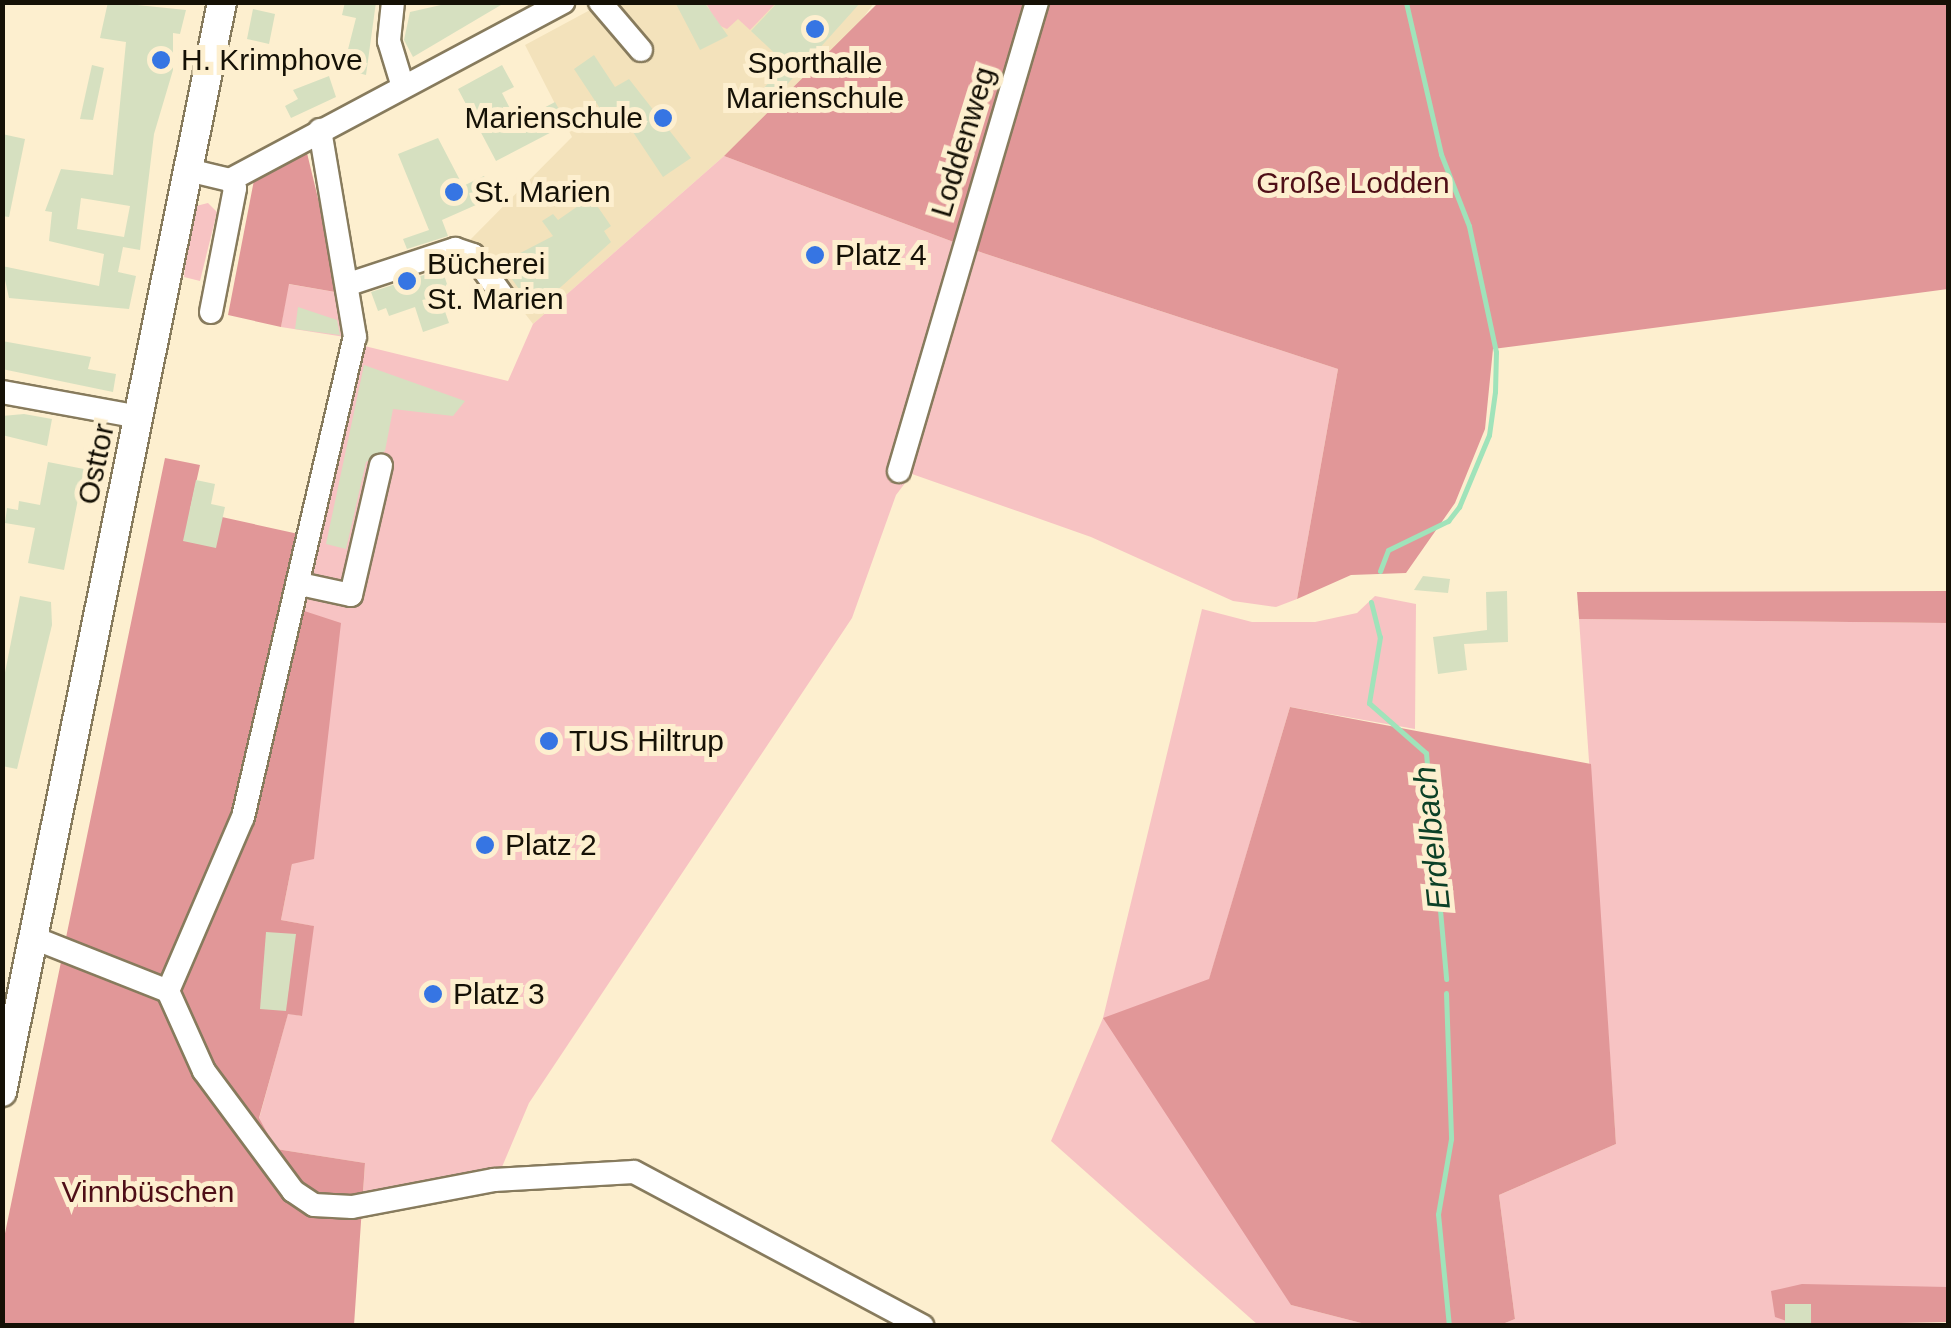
<!DOCTYPE html>
<html>
<head>
<meta charset="utf-8">
<style>
  body { margin:0 }
  #map { position:relative; width:1951px; height:1328px; overflow:hidden; background:#fdefcf; font-family:Arial,sans-serif }
  div>[style] { position:absolute }
  .built>* { inset:0; background:#f3e2bb }
  .green>* { inset:0; background:#f7c3c3 }
  .forest>* { inset:0; background:#e19798 }
  .stream>* { height:5px; margin:-2.5px; padding:0 2.5px; transform-origin:2.5px; border-radius:2.5px; background:#a0e3ba }
  .building>* { inset:0; background:#d6e0c0 }
  .roads { filter:drop-shadow(2px 0 #877b5d) drop-shadow(-2px 0 #877b5d) drop-shadow(0 2px #877b5d) drop-shadow(0 -2px #877b5d) }
  .minor>* { height:22px; margin:-11px; padding:0 11px; transform-origin:11px; border-radius:11px; background:#fff }
  .major>* { height:28px; margin:-14px; padding:0 14px; transform-origin:14px; border-radius:14px; background:#fff }
  .dots>* { width:28px; height:28px; translate:-50% -50%; box-sizing:border-box; border:5px solid #fdefcf; border-radius:50% }
  span { translate:-50% -50%; white-space:nowrap; text-align:center; line-height:1.15; -webkit-text-stroke:10px #fdefcf; paint-order:stroke }
  .poi-label { font-size:30px; color:#151106 }
  .left { translate:0 -50%; text-align:left }
  .right { translate:-100% -50%; text-align:right }
  .street-label { font-size:30px; color:#151106 }
  .park-label { font-size:30px; color:#4f0e17 }
  .water-label { font-size:32px; color:#0c4127; font-style:italic }
  .frame { position:absolute; inset:0; border:5px solid #151106; pointer-events:none }
</style>
</head>
<body>
<div id="map">
  <div class="built">
    <div style="clip-path:polygon(603px 3px,874px 3px,849px 37px,724px 156px,533px 324px,469px 241px,572px 137px,525px 45px)"></div>
  </div>
  <div class="green">
    <div style="clip-path:polygon(706px 3px,776px 3px,750px 30px,738px 19px,727px 29px,718px 25px)"></div>
    <div style="clip-path:polygon(724px 156px,983px 253px,1338px 369px,1297px 599px,1276px 607px,1233px 601px,1091px 537px,912px 474px,896px 495px,852px 618px,529px 1103px,499px 1174px,363px 1194px,365px 1163px,276px 1149px,259px 1119px,288px 1013px,301px 1016px,313px 926px,281px 920px,292px 864px,288px 607px,344px 341px,508px 381px,533px 324px)"></div>
    <div style="clip-path:polygon(208px 203px,217px 212px,200px 281px,184px 277px,185px 267px,196px 206px)"></div>
    <div style="clip-path:polygon(288px 284px,341px 293px,345px 337px,281px 327px)"></div>
    <div style="clip-path:polygon(1375px 596px,1416px 604px,1415px 729px,1290px 707px,1209px 980px,1291px 1305px,1369px 1325px,1258px 1325px,1051px 1141px,1103px 1018px,1202px 609px,1252px 622px,1315px 622px,1357px 613px)"></div>
    <div style="clip-path:polygon(1579px 619px,1948px 623px,1948px 1287px,1900px 1290px,1798px 1325px,1833px 1325px,1500px 1325px,1515px 1319px,1499px 1195px,1616px 1144px)"></div>
  </div>
  <div class="forest">
    <div style="clip-path:polygon(878px 3px,1948px 3px,1948px 289px,1493px 349px,1485px 429px,1455px 503px,1406px 573px,1351px 575px,1297px 599px,1338px 369px,983px 253px,724px 156px)"></div>
    <div style="clip-path:polygon(307px 153px,341px 293px,289px 284px,281px 327px,228px 315px,254px 180px)"></div>
    <div style="clip-path:polygon(165px 458px,200px 465px,190px 510px,303px 535px,289px 606px,341px 623px,314px 859px,292px 864px,281px 920px,314px 926px,302px 1016px,288px 1014px,259px 1118px,276px 1149px,365px 1163px,354px 1325px,3px 1326px,3px 1243px)"></div>
    <div style="clip-path:polygon(1948px 591px,1948px 623px,1579px 619px,1577px 592px)"></div>
    <div style="clip-path:polygon(1290px 707px,1591px 764px,1616px 1144px,1499px 1195px,1515px 1319px,1500px 1325px,1369px 1325px,1291px 1305px,1103px 1018px,1209px 979px)"></div>
    <div style="clip-path:polygon(1802px 1284px,1948px 1287px,1948px 1322px,1798px 1325px,1775px 1317px,1771px 1291px)"></div>
  </div>
  <div class="stream">
    <div style="left:1380px;top:571px;width:22px;rotate:-69deg"></div>
    <div style="left:1388px;top:550px;width:67px;rotate:-25.8deg"></div>
    <div style="left:1448px;top:521px;width:18px;rotate:-52deg"></div>
    <div style="left:1459px;top:507px;width:78px;rotate:-67.4deg"></div>
    <div style="left:1489px;top:435px;width:43px;rotate:-82.1deg"></div>
    <div style="left:1495px;top:392px;width:40px;rotate:-88.6deg"></div>
    <div style="left:1496px;top:352px;width:129px;rotate:-102.1deg"></div>
    <div style="left:1469px;top:226px;width:77px;rotate:-111.3deg"></div>
    <div style="left:1441px;top:154px;width:156px;rotate:-103deg"></div>
    <div style="left:1371px;top:602px;width:36px;rotate:76deg"></div>
    <div style="left:1380px;top:637px;width:67px;rotate:99.5deg"></div>
    <div style="left:1369px;top:703px;width:76px;rotate:41.3deg"></div>
    <div style="left:1426px;top:753px;width:227px;rotate:84.9deg"></div>
    <div style="left:1446px;top:993px;width:146px;rotate:88deg"></div>
    <div style="left:1451px;top:1139px;width:76px;rotate:99.8deg"></div>
    <div style="left:1438px;top:1214px;width:113px;rotate:84.4deg"></div>
  </div>
  <div class="building">
    <div style="clip-path:polygon(evenodd,108px 2px,186px 10px,180px 34px,173px 33px,173px 70px,154px 134px,140px 250px,123px 247px,118px 272px,136px 276px,129px 309px,9px 298px,2px 266px,99px 286px,104px 254px,49px 241px,52px 212px,45px 211px,61px 169px,113px 175px,126px 42px,100px 38px,108px 2px,81px 198px,130px 206px,124px 237px,77px 229px,81px 198px)"></div>
    <div style="clip-path:polygon(345px 2px,376px 2px,366px 75px,343px 69px,356px 18px,342px 15px)"></div>
    <div style="clip-path:polygon(454px 2px,506px 2px,413px 57px,404px 40px,410px 12px)"></div>
    <div style="clip-path:polygon(675px 2px,704px 2px,728px 36px,700px 50px)"></div>
    <div style="clip-path:polygon(778px 2px,861px 2px,773px 100px,762px 90px,786px 64px,751px 31px)"></div>
    <div style="clip-path:polygon(253px 9px,275px 14px,269px 44px,247px 39px)"></div>
    <div style="clip-path:polygon(594px 55px,615px 87px,629px 79px,691px 158px,663px 177px,619px 111px,607px 119px,574px 69px)"></div>
    <div style="clip-path:polygon(92px 65px,104px 68px,93px 120px,80px 119px)"></div>
    <div style="clip-path:polygon(502px 65px,514px 87px,502px 93px,517px 122px,555px 102px,567px 124px,496px 161px,458px 89px)"></div>
    <div style="clip-path:polygon(329px 76px,336px 97px,291px 118px,285px 106px,298px 99px,293px 90px)"></div>
    <div style="clip-path:polygon(2px 134px,25px 139px,9px 217px,2px 216px)"></div>
    <div style="clip-path:polygon(438px 138px,463px 186px,484px 176px,494px 197px,442px 220px,448px 236px,407px 249px,403px 239px,429px 230px,398px 154px)"></div>
    <div style="clip-path:polygon(591px 197px,611px 226px,604px 231px,611px 242px,534px 311px,501px 263px,553px 236px,542px 221px,553px 214px,558px 220px)"></div>
    <div style="clip-path:polygon(442px 269px,449px 290px,439px 294px,449px 323px,423px 332px,415px 307px,389px 316px,386px 308px,378px 311px,371px 292px)"></div>
    <div style="clip-path:polygon(298px 307px,337px 320px,340px 335px,295px 329px)"></div>
    <div style="clip-path:polygon(2px 341px,91px 357px,88px 369px,116px 374px,113px 392px,2px 369px)"></div>
    <div style="clip-path:polygon(364px 365px,465px 401px,453px 416px,393px 409px,385px 451px,366px 462px,346px 549px,326px 544px)"></div>
    <div style="clip-path:polygon(24px 414px,52px 419px,47px 446px,2px 435px,2px 416px)"></div>
    <div style="clip-path:polygon(48px 462px,84px 469px,64px 570px,28px 563px,35px 528px,5px 523px,7px 508px,18px 510px,19px 501px,40px 505px)"></div>
    <div style="clip-path:polygon(196px 480px,215px 484px,211px 504px,225px 507px,216px 548px,183px 541px)"></div>
    <div style="clip-path:polygon(1423px 576px,1450px 579px,1448px 593px,1414px 590px)"></div>
    <div style="clip-path:polygon(1507px 591px,1508px 642px,1464px 644px,1467px 670px,1438px 674px,1433px 637px,1487px 630px,1486px 592px)"></div>
    <div style="clip-path:polygon(20px 596px,51px 602px,52px 625px,17px 769px,2px 766px,2px 688px)"></div>
    <div style="clip-path:polygon(266px 932px,296px 934px,286px 1011px,260px 1009px)"></div>
    <div style="clip-path:polygon(1785px 1304px,1811px 1304px,1811px 1324px,1785px 1324px)"></div>
  </div>
  <div class="roads">
    <div class="minor">
      <div style="left:393px;top:2px;width:39px;rotate:96deg"></div>
      <div style="left:389px;top:41px;width:48px;rotate:73.1deg"></div>
      <div style="left:600px;top:2px;width:63px;rotate:49.5deg"></div>
      <div style="left:188px;top:170px;width:43px;rotate:13.4deg"></div>
      <div style="left:230px;top:180px;width:378px;rotate:-28.1deg"></div>
      <div style="left:349px;top:284px;width:112px;rotate:-18.3deg"></div>
      <div style="left:455px;top:249px;width:19px;rotate:18deg"></div>
      <div style="left:473px;top:255px;width:53px;rotate:54.2deg"></div>
      <div style="left:211px;top:312px;width:126px;rotate:-79deg"></div>
      <div style="left:235px;top:188px;width:9px;rotate:-122deg"></div>
      <div style="left:2px;top:392px;width:139px;rotate:10.3deg"></div>
      <div style="left:899px;top:471px;width:489px;rotate:-73.6deg"></div>
      <div style="left:300px;top:584px;width:52px;rotate:12.2deg"></div>
      <div style="left:351px;top:595px;width:133px;rotate:-77deg"></div>
      <div style="left:34px;top:938px;width:144px;rotate:21.6deg"></div>
      <div style="left:168px;top:991px;width:88px;rotate:65.8deg"></div>
      <div style="left:204px;top:1071px;width:149px;rotate:53.4deg"></div>
      <div style="left:293px;top:1191px;width:25px;rotate:34deg"></div>
      <div style="left:314px;top:1205px;width:38px;rotate:3deg"></div>
      <div style="left:352px;top:1207px;width:145px;rotate:-10.8deg"></div>
      <div style="left:494px;top:1180px;width:140px;rotate:-3.3deg"></div>
      <div style="left:634px;top:1172px;width:327px;rotate:28.1deg"></div>
      <div style="left:168px;top:991px;width:189px;rotate:-66.7deg"></div>
      <div style="left:243px;top:817px;width:493px;rotate:-76.9deg"></div>
      <div style="left:355px;top:337px;width:210px;rotate:-99.6deg"></div>
    </div>
    <div class="major">
      <div style="left:2px;top:1092px;width:1112px;rotate:-78.59deg"></div>
    </div>
  </div>
  <div class="dots">
    <div style="left:815px;top:29px;background:#3675e3"></div>
    <div style="left:161px;top:60px;background:#3675e3"></div>
    <div style="left:663px;top:118px;background:#3675e3"></div>
    <div style="left:454px;top:192px;background:#3675e3"></div>
    <div style="left:815px;top:255px;background:#3675e3"></div>
    <div style="left:407px;top:281px;background:#3675e3"></div>
    <div style="left:549px;top:741px;background:#3675e3"></div>
    <div style="left:485px;top:845px;background:#3675e3"></div>
    <div style="left:433px;top:994px;background:#3675e3"></div>
  </div>
  <div class="poi-label">
    <span class="left" style="left:181px;top:60px">H. Krimphove</span>
    <span style="left:815px;top:80px">Sporthalle<br>Marienschule</span>
    <span class="right" style="left:643px;top:118px">Marienschule</span>
    <span class="left" style="left:474px;top:192px">St. Marien</span>
    <span class="left" style="left:835px;top:255px">Platz 4</span>
    <span class="left" style="left:427px;top:281px">Bücherei<br>St. Marien</span>
    <span class="left" style="left:569px;top:741px">TUS Hiltrup</span>
    <span class="left" style="left:505px;top:845px">Platz 2</span>
    <span class="left" style="left:453px;top:994px">Platz 3</span>
  </div>
  <div class="street-label">
    <span style="left:963px;top:142px;rotate:-73deg">Loddenweg</span>
    <span style="left:96px;top:464px;rotate:-78deg">Osttor</span>
  </div>
  <div class="park-label">
    <span style="left:1353px;top:183px">Große Lodden</span>
    <span style="left:148px;top:1192px">Vinnbüschen</span>
  </div>
  <div class="water-label">
    <span style="left:1432px;top:838px;rotate:-96deg">Erdelbach</span>
  </div>
  <div class="frame"></div>
</div>
</body>
</html>
